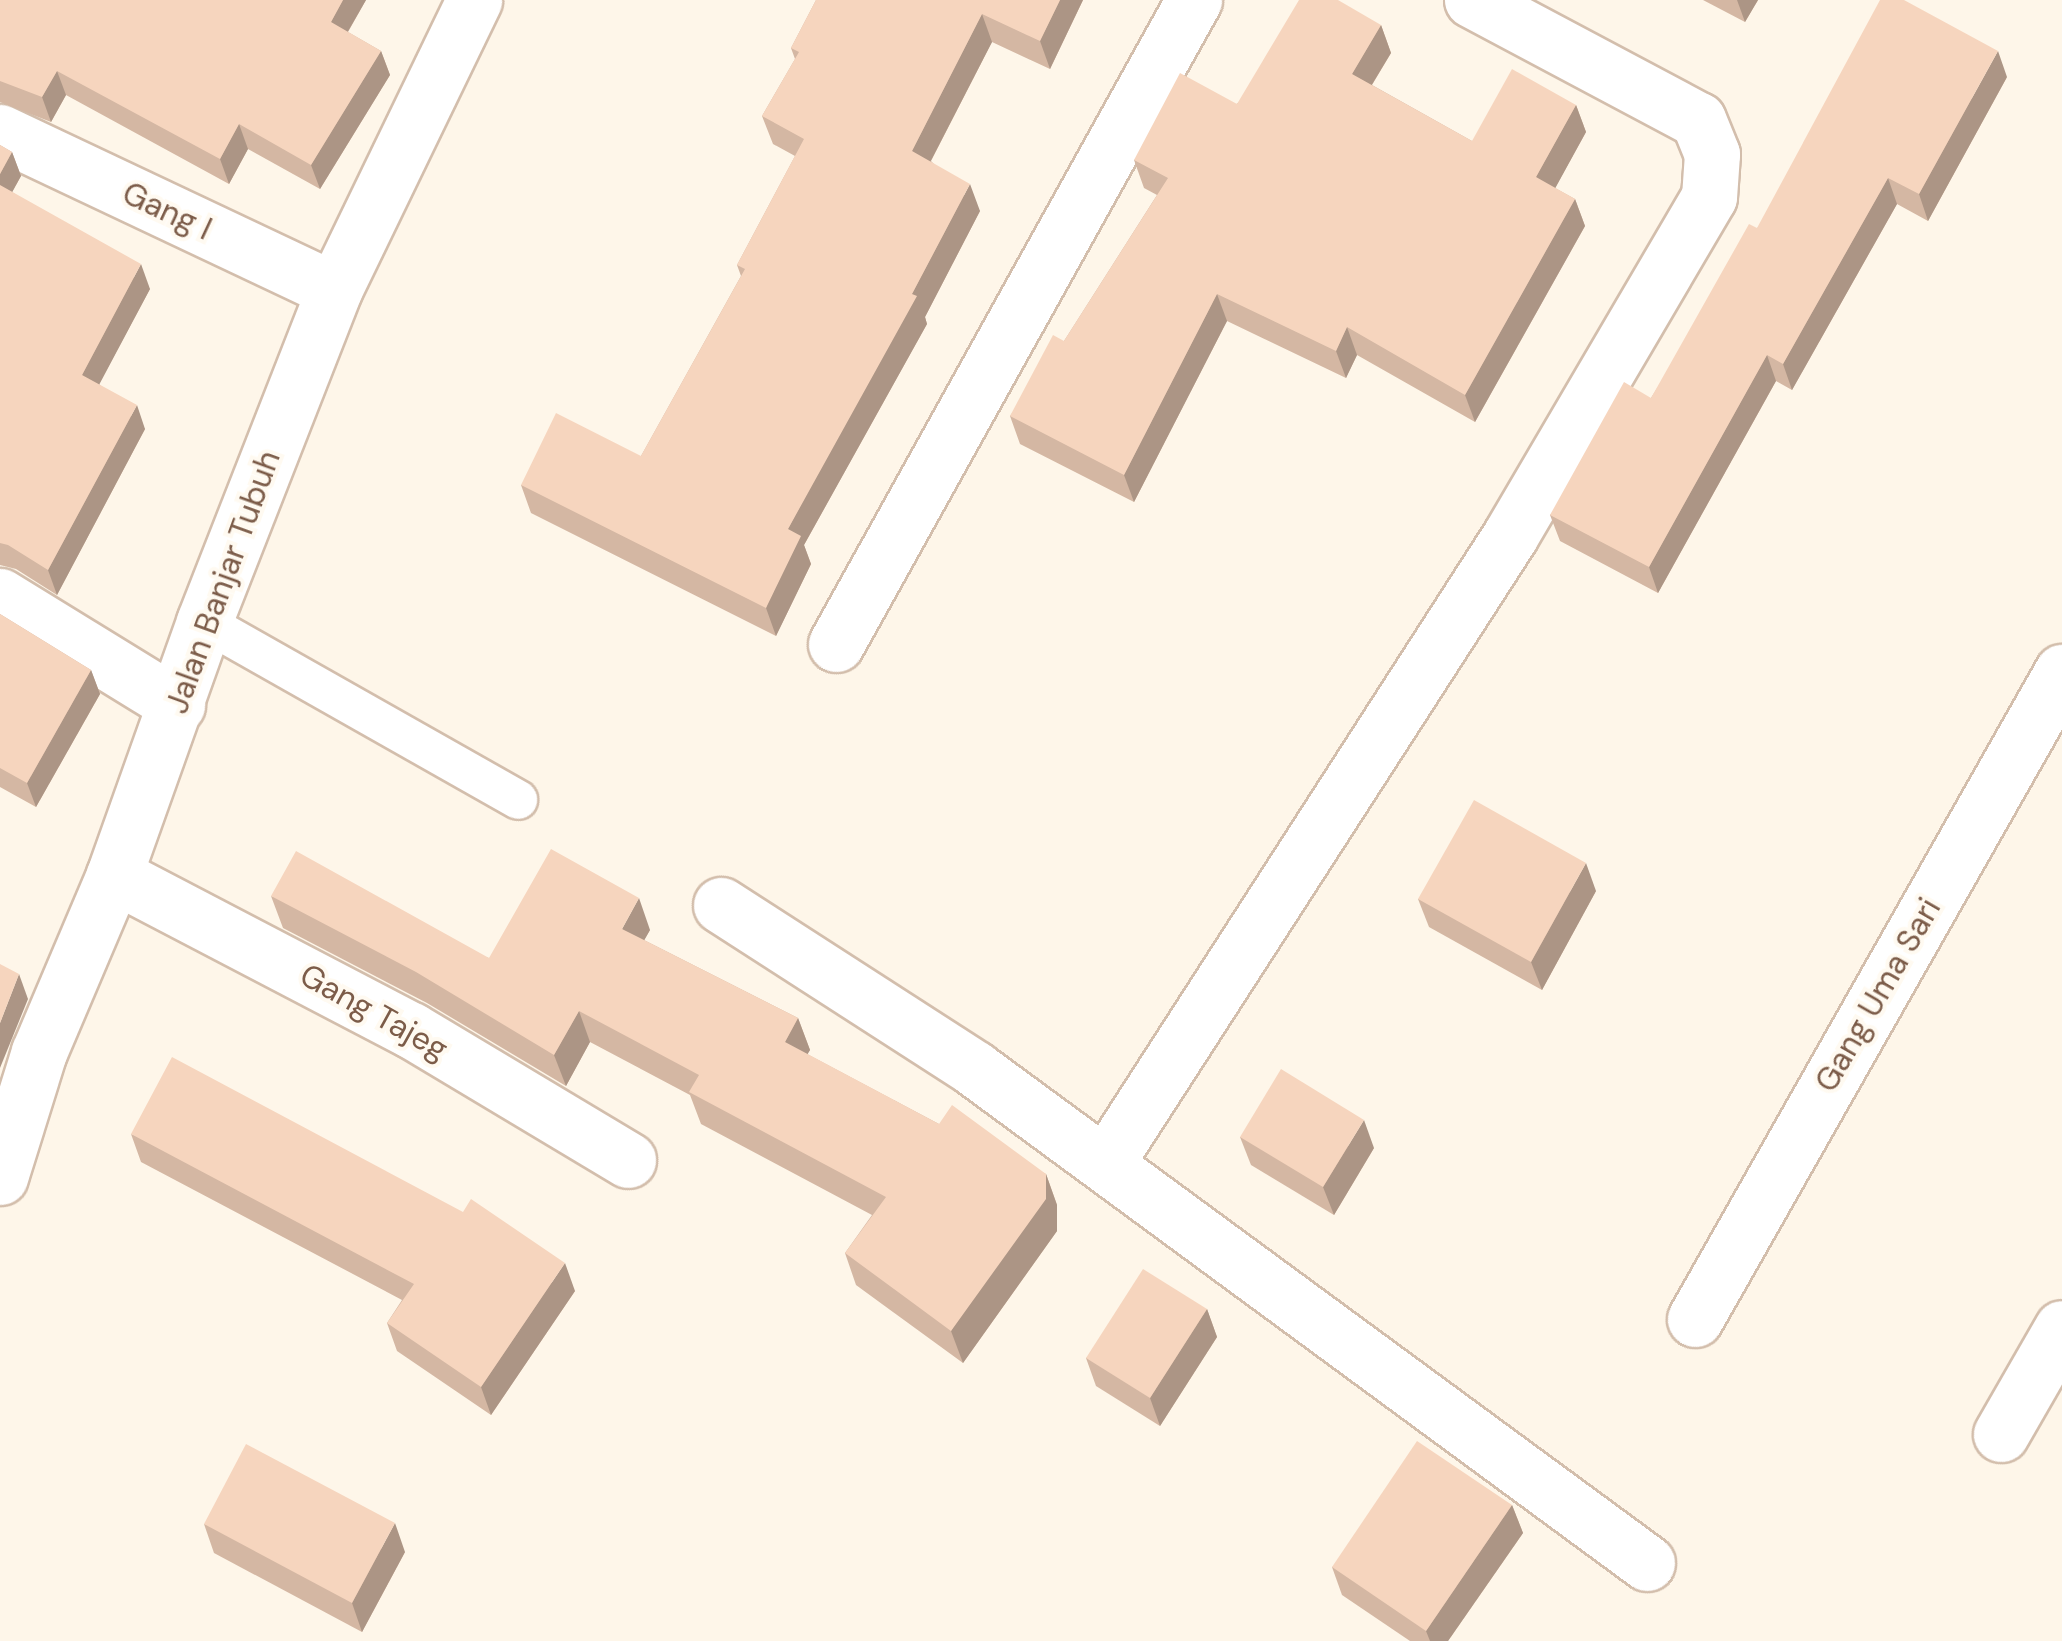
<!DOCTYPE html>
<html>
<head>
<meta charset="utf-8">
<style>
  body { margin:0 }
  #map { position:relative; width:2062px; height:1641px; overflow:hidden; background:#fef6e9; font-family:"DM Sans",sans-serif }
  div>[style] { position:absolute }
  .roads { filter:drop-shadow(2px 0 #d3beac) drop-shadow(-2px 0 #d3beac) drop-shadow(0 2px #d3beac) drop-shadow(0 -2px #d3beac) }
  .lane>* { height:38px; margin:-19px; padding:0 19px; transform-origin:19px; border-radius:19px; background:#fff }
  .street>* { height:55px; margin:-27.5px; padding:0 27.5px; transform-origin:27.5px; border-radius:27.5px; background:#fff }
  .wall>* { inset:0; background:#d4b7a3 }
  .shaded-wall>* { inset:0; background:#ac9585 }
  .building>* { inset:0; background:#f6d5be }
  span { translate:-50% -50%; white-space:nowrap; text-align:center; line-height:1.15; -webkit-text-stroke:8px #fffaf1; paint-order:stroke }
  .street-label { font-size:32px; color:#7c5c49 }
</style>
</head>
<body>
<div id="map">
  <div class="roads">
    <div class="lane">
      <div style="left:204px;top:622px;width:361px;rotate:29.5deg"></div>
    </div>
    <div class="street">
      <div style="left:0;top:132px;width:369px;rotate:25.3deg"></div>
      <div style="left:0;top:596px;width:208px;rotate:31.6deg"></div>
      <div style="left:836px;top:644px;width:737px;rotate:-60.93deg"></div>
      <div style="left:114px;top:875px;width:335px;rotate:27.6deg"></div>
      <div style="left:411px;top:1030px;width:253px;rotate:30.9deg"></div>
      <div style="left:721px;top:905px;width:302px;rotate:32.8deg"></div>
      <div style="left:975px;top:1069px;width:834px;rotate:36.32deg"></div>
      <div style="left:1105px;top:1164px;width:747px;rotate:-57.18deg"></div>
      <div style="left:1510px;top:536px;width:393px;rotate:-59.6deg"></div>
      <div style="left:1709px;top:197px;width:43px;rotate:-86deg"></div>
      <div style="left:1712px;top:154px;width:37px;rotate:-112deg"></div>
      <div style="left:1698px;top:120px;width:256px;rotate:-152deg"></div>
      <div style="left:0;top:1177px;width:131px;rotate:-72.7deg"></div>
      <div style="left:39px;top:1052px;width:192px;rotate:-67deg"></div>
      <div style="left:114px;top:875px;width:269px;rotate:-70.4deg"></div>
      <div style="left:204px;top:622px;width:357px;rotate:-68.6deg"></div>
      <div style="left:334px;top:290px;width:322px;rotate:-64.2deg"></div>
      <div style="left:1695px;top:1319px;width:744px;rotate:-60.44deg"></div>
      <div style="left:2001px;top:1434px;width:122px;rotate:-60.1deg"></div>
    </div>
  </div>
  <div class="wall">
    <div style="clip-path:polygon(0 0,366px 0,348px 32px,381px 51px,390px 75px,320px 189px,248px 149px,229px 184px,66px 95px,51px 122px,0 102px)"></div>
    <div style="clip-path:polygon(816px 0,1083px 0,1050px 69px,992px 42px,931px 161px,980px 211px,925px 317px,927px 324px,804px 545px,811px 564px,776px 636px,531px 513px,521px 485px,641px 456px,741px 276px,737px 265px,795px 156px,773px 144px,762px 116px,795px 59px,791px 48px)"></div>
    <div style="clip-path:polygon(1703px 0,1758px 0,1745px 22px)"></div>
    <div style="clip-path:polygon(1381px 25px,1391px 53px,1372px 85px,1472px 141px,1576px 105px,1586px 132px,1555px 188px,1575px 199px,1585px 226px,1475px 422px,1357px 355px,1346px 378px,1227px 321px,1134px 502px,1020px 444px,1010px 416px,1064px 341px,1157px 195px,1144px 188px,1134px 160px)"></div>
    <div style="clip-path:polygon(2007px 77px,1928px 221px,1897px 204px,1792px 390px,1776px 381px,1658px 593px,1560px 541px,1550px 515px,1651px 398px,1757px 228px)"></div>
    <div style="clip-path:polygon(0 145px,12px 152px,21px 176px,12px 192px,150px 289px,99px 384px,145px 429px,57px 595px,16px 569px,0 565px)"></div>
    <div style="clip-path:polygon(0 614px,91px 670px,100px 694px,36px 807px,0 787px)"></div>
    <div style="clip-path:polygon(1596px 891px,1542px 990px,1429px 927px,1418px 899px)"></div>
    <div style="clip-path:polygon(271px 896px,489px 958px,650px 930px,644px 940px,798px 1018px,810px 1050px,807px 1054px,939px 1124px,1046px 1174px,1057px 1205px,1057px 1231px,963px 1363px,856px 1285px,845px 1253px,872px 1215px,701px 1124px,690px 1095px,590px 1042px,566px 1086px,427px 1003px,283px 928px)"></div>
    <div style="clip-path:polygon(131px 1134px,575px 1291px,491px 1415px,397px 1351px,387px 1323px,402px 1300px,141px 1162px)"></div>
    <div style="clip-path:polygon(1240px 1137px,1374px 1148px,1334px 1215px,1251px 1165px)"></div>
    <div style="clip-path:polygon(1207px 1309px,1217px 1337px,1160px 1426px,1096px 1386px,1086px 1358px)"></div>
    <div style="clip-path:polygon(1512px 1505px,1523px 1533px,1448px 1641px,1410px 1641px,1342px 1595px,1332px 1567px)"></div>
    <div style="clip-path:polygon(204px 1524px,405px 1552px,362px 1632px,214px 1553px)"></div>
  </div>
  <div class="shaded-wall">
    <div style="clip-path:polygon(343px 0,366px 0,339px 47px,331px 22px)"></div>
    <div style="clip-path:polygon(1060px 0,1083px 0,1050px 69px,1040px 41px)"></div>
    <div style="clip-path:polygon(1737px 0,1758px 0,1745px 22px)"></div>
    <div style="clip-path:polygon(982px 14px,992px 42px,922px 178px,912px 151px)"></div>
    <div style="clip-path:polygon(1381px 25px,1391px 53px,1362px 101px,1352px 74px)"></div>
    <div style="clip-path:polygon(381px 51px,390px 75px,320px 189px,311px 165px)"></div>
    <div style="clip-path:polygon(1998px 51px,2007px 77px,1928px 221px,1919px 194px)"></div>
    <div style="clip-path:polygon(57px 71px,66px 95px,51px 122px,42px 97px)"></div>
    <div style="clip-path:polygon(1576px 105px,1586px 132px,1546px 205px,1536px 177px)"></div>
    <div style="clip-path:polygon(239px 124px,248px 149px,229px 184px,220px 159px)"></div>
    <div style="clip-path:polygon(12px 152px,21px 176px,4px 207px,0 195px,0 174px)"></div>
    <div style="clip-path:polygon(1888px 178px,1897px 204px,1792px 390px,1783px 364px)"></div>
    <div style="clip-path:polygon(970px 184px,980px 211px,925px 317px,927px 324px,804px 545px,811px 564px,776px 636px,766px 608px,788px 529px)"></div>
    <div style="clip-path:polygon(1575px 199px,1585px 226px,1475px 422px,1465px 395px)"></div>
    <div style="clip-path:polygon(141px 264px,150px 289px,91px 400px,82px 375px)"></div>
    <div style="clip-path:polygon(1217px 294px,1227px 321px,1134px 502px,1124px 475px)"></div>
    <div style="clip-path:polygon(1347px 327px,1357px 355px,1346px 378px,1336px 351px)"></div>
    <div style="clip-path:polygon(1767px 355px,1776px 381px,1658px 593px,1649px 567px)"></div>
    <div style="clip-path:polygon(137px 405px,145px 429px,57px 595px,48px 570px)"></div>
    <div style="clip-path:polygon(91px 670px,100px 694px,36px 807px,27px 783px)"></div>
    <div style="clip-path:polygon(1586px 863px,1596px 891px,1542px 990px,1531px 962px)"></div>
    <div style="clip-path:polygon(639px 898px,650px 930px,633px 960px,622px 929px)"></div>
    <div style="clip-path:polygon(19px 974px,28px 999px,0 1068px,0 1023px)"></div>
    <div style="clip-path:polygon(579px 1011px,590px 1042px,566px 1086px,554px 1055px)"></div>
    <div style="clip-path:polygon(798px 1018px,810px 1050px,796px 1074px,785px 1042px)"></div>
    <div style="clip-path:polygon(1364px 1120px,1374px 1148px,1334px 1215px,1323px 1187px)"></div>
    <div style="clip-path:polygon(1046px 1174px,1057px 1205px,1057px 1231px,963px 1363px,951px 1331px)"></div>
    <div style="clip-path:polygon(565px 1263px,575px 1291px,491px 1415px,481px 1387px)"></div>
    <div style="clip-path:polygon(1207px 1309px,1217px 1337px,1160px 1426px,1150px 1398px)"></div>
    <div style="clip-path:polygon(1512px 1505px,1523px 1533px,1448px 1641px,1430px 1641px,1426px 1631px)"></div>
    <div style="clip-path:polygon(395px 1523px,405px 1552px,362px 1632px,352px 1603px)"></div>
  </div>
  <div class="building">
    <div style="clip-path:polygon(0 0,343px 0,331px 22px,381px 51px,311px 165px,239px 124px,220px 159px,57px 71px,42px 97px,0 81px)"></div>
    <div style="clip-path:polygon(816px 0,1060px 0,1040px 41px,982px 14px,912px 151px,970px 184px,912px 294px,917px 296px,788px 529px,801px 536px,766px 608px,521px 485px,556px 413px,641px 456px,745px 269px,737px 265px,804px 139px,762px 116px,799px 52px,791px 48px)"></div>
    <div style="clip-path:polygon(1299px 0,1338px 0,1381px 25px,1352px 74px,1472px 141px,1512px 69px,1576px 105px,1536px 177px,1575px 199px,1465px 395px,1347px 327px,1336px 351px,1217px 294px,1124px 475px,1010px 416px,1053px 335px,1064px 341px,1168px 178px,1134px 160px,1180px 73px,1237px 104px)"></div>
    <div style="clip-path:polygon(1880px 0,1904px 0,1998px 51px,1919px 194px,1888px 178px,1783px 364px,1767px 355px,1649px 567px,1550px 515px,1624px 382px,1651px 398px,1749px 224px,1757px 228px)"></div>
    <div style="clip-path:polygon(0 145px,12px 152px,0 174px)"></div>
    <div style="clip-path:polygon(0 185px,141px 264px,82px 375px,137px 405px,48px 570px,8px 545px,0 543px)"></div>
    <div style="clip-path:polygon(0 614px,91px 670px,27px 783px,0 768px)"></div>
    <div style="clip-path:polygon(1474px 800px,1586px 863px,1531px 962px,1418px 899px)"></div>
    <div style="clip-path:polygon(551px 849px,639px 898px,622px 929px,798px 1018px,785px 1042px,939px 1124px,952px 1105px,1046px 1174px,1046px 1199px,951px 1331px,845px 1253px,886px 1197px,689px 1092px,699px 1075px,579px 1011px,554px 1055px,416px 972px,271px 896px,296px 851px,489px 958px)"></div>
    <div style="clip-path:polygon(0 964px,19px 974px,0 1023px)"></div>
    <div style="clip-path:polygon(172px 1057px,463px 1212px,471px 1199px,565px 1263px,481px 1387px,387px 1323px,414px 1284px,131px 1134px)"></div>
    <div style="clip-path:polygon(1281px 1069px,1364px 1120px,1323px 1187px,1240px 1137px)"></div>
    <div style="clip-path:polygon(1143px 1269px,1207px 1309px,1150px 1398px,1086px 1358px)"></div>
    <div style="clip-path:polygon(1417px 1441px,1512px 1505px,1426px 1631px,1332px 1567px)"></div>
    <div style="clip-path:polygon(246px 1444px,395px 1523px,352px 1603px,204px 1524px)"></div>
  </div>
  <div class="street-label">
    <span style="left:167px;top:211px;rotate:25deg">Gang I</span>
    <span style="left:223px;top:582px;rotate:-70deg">Jalan Banjar Tubuh</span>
    <span style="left:1878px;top:995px;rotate:-60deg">Gang Uma Sari</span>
    <span style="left:374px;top:1012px;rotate:29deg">Gang Tajeg</span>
  </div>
</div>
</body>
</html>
